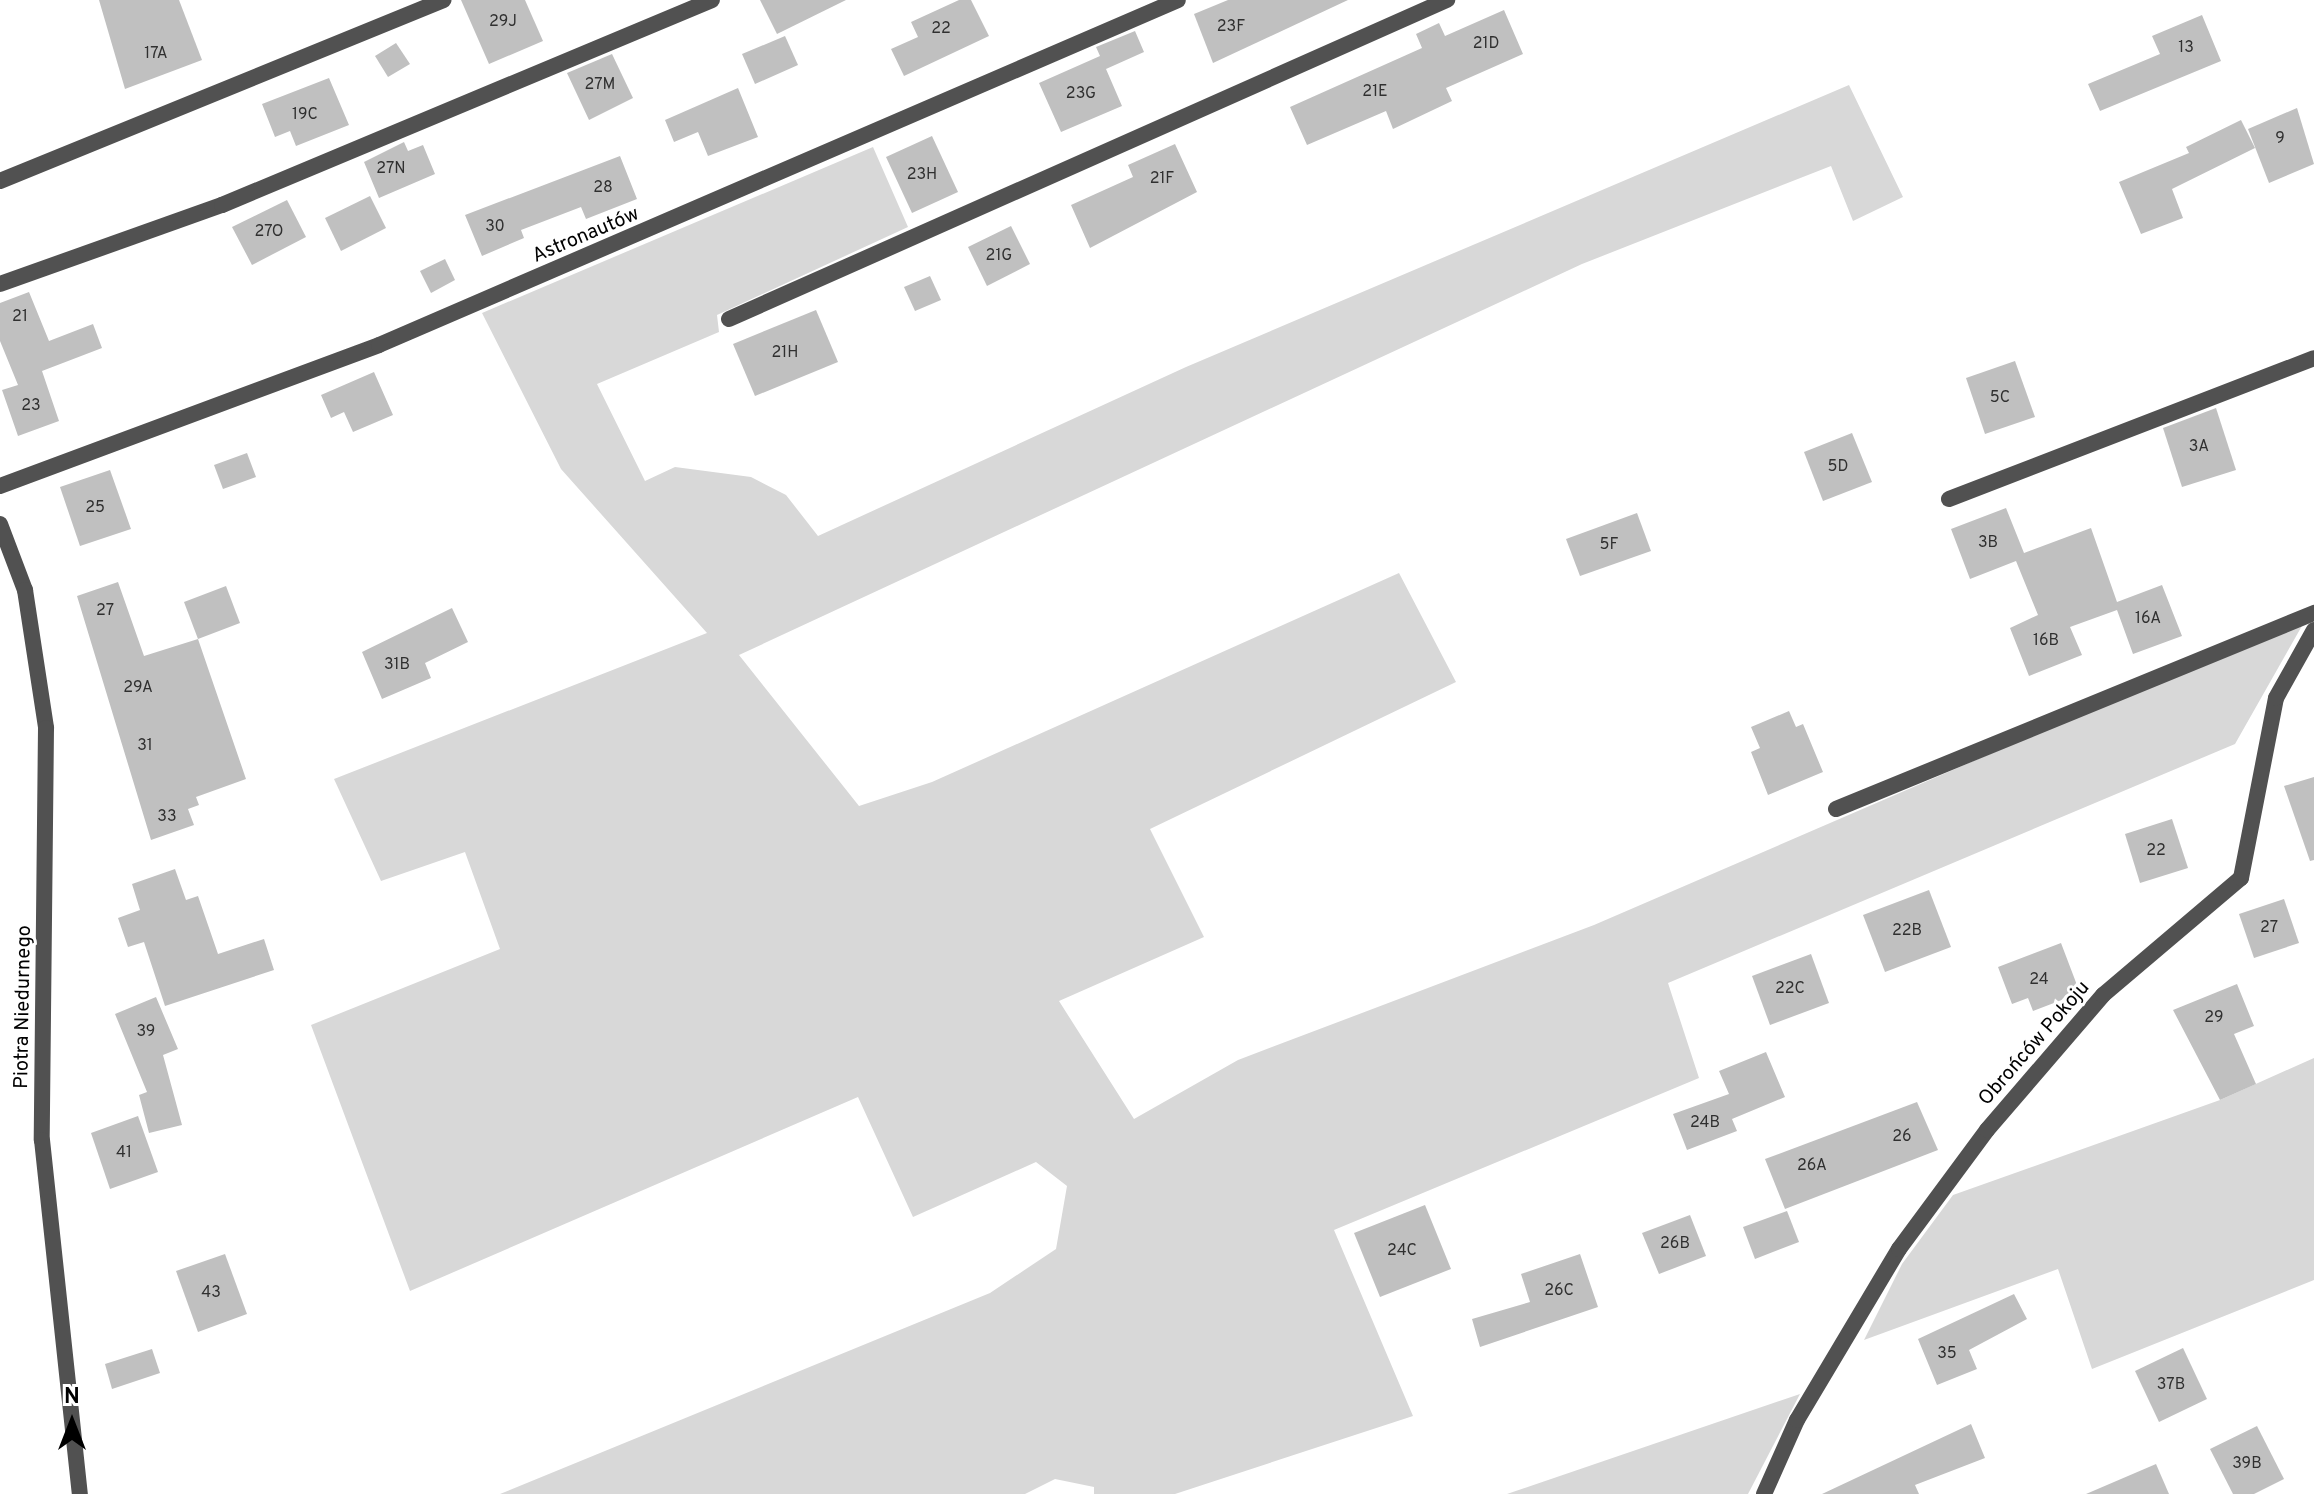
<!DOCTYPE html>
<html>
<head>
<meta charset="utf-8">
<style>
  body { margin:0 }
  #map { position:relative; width:2314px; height:1494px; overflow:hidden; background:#fff; font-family:Overpass,sans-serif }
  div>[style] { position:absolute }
  .green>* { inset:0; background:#d8d8d8 }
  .building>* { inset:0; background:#c0c0c0 }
  .service>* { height:16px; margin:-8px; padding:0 8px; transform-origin:8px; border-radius:8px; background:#515151 }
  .minor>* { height:16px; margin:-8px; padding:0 8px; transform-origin:8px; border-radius:8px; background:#515151 }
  span { translate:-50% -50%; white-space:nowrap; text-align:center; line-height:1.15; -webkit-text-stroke:6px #fff; paint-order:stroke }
  .number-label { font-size:16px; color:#303030 }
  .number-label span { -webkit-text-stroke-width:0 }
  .street-label { font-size:20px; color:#000 }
  .north { position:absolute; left:32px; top:1382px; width:80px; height:80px; -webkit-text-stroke:6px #fff; paint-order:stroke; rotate:0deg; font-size:22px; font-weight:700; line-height:32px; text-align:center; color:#000 }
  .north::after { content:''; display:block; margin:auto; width:28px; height:36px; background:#000; clip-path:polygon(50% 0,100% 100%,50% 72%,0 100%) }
</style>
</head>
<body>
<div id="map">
  <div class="green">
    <div style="clip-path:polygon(1849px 85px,1903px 197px,1853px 221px,1831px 166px,1582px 264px,739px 655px,859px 806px,932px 782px,1399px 573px,1456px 682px,1150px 829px,1204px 937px,1059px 1001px,1134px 1119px,1238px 1060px,1594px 925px,2307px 617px,2235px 744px,1668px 983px,1699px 1078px,1334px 1230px,1413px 1416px,1175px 1494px,1094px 1494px,1094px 1487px,1055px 1479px,1025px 1494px,500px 1494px,990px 1293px,1056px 1249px,1067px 1186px,1036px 1162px,913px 1217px,858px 1097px,410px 1291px,311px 1025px,500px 949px,465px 852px,381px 881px,334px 779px,707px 633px,561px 469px,482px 313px,873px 147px,908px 227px,717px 315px,719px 332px,597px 384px,645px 481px,675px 467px,751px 477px,786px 495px,818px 536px,1186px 367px)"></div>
    <div style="clip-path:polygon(2314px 1058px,2314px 1280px,2092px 1369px,2058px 1269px,1864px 1340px,1902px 1264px,1953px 1195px,2220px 1100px)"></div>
    <div style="clip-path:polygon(1800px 1394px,1748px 1494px,1507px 1494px)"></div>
  </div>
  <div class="building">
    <div style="clip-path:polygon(99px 0,179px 0,202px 60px,125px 89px)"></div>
    <div style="clip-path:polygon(461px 0,525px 0,543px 41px,489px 64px)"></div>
    <div style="clip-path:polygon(760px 0,846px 0,777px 34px)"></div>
    <div style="clip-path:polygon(959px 0,971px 0,989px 36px,904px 76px,891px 49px,918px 37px,911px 22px)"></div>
    <div style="clip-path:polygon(1228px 0,1348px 0,1213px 63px,1194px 14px)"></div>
    <div style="clip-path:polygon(1504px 10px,1523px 54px,1446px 88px,1452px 101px,1393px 129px,1386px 111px,1307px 145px,1290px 107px,1422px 48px,1416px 34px,1439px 23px,1445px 36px)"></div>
    <div style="clip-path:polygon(2202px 15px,2221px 61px,2100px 111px,2088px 84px,2160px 54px,2152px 36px)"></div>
    <div style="clip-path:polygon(1135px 31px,1144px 52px,1106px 69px,1122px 106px,1061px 132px,1039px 83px,1100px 56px,1096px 47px)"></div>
    <div style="clip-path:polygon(785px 36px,798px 65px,755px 84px,742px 54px)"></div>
    <div style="clip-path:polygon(396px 43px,410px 64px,388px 77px,375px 56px)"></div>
    <div style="clip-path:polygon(612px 54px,633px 98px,589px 120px,567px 73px)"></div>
    <div style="clip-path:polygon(329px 78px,349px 125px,296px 146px,290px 131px,275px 137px,262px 104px)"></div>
    <div style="clip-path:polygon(738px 88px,758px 137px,708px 156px,698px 132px,674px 142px,665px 120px)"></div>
    <div style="clip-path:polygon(2297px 108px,2314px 164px,2269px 183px,2248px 129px)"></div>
    <div style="clip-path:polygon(2241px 120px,2255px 148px,2172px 189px,2183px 218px,2141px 234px,2119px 182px,2189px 153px,2186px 147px)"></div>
    <div style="clip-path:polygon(932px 136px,958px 192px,912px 213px,886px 157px)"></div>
    <div style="clip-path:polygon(404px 142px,408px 151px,423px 145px,435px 174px,379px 198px,364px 162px)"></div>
    <div style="clip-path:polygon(1175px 144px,1197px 192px,1090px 248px,1071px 205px,1133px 177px,1128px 165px)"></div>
    <div style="clip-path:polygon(620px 156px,637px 199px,586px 219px,581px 207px,521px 230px,524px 238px,482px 256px,465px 215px)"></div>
    <div style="clip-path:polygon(370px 196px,386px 228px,341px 251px,325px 218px)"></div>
    <div style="clip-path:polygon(287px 200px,306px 237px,252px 265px,232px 227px)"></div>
    <div style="clip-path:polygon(1011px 226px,1030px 264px,987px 286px,968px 247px)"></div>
    <div style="clip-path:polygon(445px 259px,455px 280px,431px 293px,420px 271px)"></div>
    <div style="clip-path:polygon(930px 276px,941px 300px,915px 311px,904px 287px)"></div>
    <div style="clip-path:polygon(29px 292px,49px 341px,93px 324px,102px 348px,42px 371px,59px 421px,18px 436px,2px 390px,18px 385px,0 341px,0 303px)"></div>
    <div style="clip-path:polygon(816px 310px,838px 362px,755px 396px,733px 344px)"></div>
    <div style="clip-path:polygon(2015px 361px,2035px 417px,1985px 434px,1966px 378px)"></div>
    <div style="clip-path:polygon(374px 372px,393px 415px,353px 432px,344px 412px,331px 418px,321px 395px)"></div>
    <div style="clip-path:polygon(2216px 408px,2236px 470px,2182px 487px,2163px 428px)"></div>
    <div style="clip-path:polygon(1852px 433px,1872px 482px,1823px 501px,1804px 452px)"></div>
    <div style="clip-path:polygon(247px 453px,256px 477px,223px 489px,214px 465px)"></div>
    <div style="clip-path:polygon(110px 470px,131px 529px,80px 546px,60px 487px)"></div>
    <div style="clip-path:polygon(2006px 508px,2024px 553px,2091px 528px,2117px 602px,2162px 585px,2182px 636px,2133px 654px,2117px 610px,2070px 627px,2082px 655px,2029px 676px,2010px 628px,2038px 615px,2016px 561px,1970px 579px,1951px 529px)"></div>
    <div style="clip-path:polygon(1637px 513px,1651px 551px,1580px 576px,1566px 539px)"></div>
    <div style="clip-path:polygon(118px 582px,144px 656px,198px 639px,246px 779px,196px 797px,199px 805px,188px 809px,194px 825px,151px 840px,77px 596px)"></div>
    <div style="clip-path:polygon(226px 586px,240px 623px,198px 639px,184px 602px)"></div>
    <div style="clip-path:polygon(452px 608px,468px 642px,425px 663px,431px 678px,382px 699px,362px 652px)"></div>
    <div style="clip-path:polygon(1789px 711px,1796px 727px,1803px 724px,1823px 772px,1768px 795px,1751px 752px,1760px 748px,1751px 727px)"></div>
    <div style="clip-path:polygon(2314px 777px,2314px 860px,2310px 861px,2284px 786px)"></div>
    <div style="clip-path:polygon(2172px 819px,2188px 868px,2140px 883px,2125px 834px)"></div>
    <div style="clip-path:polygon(175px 869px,186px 900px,198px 896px,218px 954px,264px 939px,274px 970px,165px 1006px,144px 942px,128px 947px,118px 918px,140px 910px,132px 884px)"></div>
    <div style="clip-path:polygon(1929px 890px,1951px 947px,1885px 972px,1863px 915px)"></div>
    <div style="clip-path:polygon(2284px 899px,2299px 943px,2254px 958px,2239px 914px)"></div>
    <div style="clip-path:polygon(2061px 943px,2080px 993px,2033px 1011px,2028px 998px,2012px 1004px,1998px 967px)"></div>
    <div style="clip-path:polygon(1811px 954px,1829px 1003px,1770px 1025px,1752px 976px)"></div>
    <div style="clip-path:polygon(2237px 984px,2254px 1026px,2234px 1034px,2256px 1084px,2220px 1100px,2173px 1010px)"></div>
    <div style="clip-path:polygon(156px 997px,178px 1049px,163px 1055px,182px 1125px,149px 1133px,139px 1095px,147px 1092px,115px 1014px)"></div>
    <div style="clip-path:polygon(1766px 1052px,1785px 1097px,1732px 1119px,1737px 1131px,1687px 1150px,1673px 1114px,1729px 1094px,1719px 1071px)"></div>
    <div style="clip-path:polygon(1917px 1102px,1938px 1150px,1785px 1209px,1765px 1159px)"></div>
    <div style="clip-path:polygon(138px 1116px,158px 1172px,110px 1189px,91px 1133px)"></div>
    <div style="clip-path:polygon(1425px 1205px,1451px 1269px,1380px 1297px,1354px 1233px)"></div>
    <div style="clip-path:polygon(1787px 1211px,1799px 1242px,1755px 1259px,1743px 1227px)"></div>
    <div style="clip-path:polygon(1690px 1215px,1706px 1256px,1659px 1274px,1642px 1233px)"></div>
    <div style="clip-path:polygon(225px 1254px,247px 1314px,198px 1332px,176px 1271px)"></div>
    <div style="clip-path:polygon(1580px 1254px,1598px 1307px,1480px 1347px,1472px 1319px,1530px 1302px,1521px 1274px)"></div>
    <div style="clip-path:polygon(2014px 1294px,2027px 1319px,1969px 1350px,1977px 1369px,1937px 1385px,1918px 1339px)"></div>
    <div style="clip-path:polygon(2183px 1348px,2207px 1399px,2159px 1422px,2135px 1371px)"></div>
    <div style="clip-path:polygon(152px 1349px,160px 1373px,112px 1389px,105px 1364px)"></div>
    <div style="clip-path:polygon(1971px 1424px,1985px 1458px,1915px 1485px,1919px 1494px,1822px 1494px)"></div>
    <div style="clip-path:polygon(2257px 1426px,2284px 1479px,2254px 1494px,2233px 1494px,2210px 1449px)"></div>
    <div style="clip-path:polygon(2156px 1464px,2169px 1494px,2086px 1494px)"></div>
  </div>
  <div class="service">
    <div style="left:0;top:181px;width:479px;rotate:-22.2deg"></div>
    <div style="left:729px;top:319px;width:786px;rotate:-23.96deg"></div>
    <div style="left:1949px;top:499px;width:391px;rotate:-21.1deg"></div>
    <div style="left:1836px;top:809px;width:517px;rotate:-22.3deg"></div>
  </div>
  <div class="minor">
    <div style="left:0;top:284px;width:236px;rotate:-19.6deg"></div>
    <div style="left:222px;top:205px;width:531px;rotate:-22.7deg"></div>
    <div style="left:0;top:486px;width:404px;rotate:-20.4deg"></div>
    <div style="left:379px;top:345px;width:870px;rotate:-23.35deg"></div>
    <div style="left:0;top:524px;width:71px;rotate:69.3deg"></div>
    <div style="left:25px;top:590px;width:140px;rotate:81.3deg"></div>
    <div style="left:46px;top:728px;width:412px;rotate:90.6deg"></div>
    <div style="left:42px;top:1140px;width:356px;rotate:83.9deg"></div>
    <div style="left:1764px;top:1494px;width:81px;rotate:-66deg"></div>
    <div style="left:1797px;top:1420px;width:199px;rotate:-59.2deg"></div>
    <div style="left:1899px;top:1249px;width:148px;rotate:-53.5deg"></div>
    <div style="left:1987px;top:1130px;width:178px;rotate:-49.3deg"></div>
    <div style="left:2103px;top:995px;width:181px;rotate:-40.3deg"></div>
    <div style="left:2241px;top:878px;width:183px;rotate:-79deg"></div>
    <div style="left:2276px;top:698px;width:78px;rotate:-60.8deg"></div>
  </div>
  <div class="number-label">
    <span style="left:503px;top:22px">29J</span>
    <span style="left:1231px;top:27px">23F</span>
    <span style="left:941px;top:29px">22</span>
    <span style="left:1486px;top:44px">21D</span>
    <span style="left:2186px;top:48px">13</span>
    <span style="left:156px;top:54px">17A</span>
    <span style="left:600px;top:85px">27M</span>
    <span style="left:1375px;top:92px">21E</span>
    <span style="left:1081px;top:94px">23G</span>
    <span style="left:305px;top:115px">19C</span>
    <span style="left:2280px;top:139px">9</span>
    <span style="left:391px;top:169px">27N</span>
    <span style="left:922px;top:175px">23H</span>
    <span style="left:1162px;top:179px">21F</span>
    <span style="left:603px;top:188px">28</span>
    <span style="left:495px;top:227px">30</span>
    <span style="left:269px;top:232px">27O</span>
    <span style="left:999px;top:256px">21G</span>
    <span style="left:20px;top:317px">21</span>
    <span style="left:785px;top:353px">21H</span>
    <span style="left:2000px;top:398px">5C</span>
    <span style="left:31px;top:406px">23</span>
    <span style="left:2199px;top:447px">3A</span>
    <span style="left:1838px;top:467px">5D</span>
    <span style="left:95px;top:508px">25</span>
    <span style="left:1988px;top:543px">3B</span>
    <span style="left:1609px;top:545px">5F</span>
    <span style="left:105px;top:611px">27</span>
    <span style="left:2148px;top:619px">16A</span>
    <span style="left:2046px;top:641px">16B</span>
    <span style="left:397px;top:665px">31B</span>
    <span style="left:138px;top:688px">29A</span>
    <span style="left:145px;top:746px">31</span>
    <span style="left:167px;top:817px">33</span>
    <span style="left:2156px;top:851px">22</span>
    <span style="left:2269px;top:928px">27</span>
    <span style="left:1907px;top:931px">22B</span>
    <span style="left:2039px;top:980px">24</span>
    <span style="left:1790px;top:989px">22C</span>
    <span style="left:2214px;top:1018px">29</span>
    <span style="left:146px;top:1032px">39</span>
    <span style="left:1705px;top:1123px">24B</span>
    <span style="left:1902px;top:1137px">26</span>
    <span style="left:124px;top:1153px">41</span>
    <span style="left:1812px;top:1166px">26A</span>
    <span style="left:1675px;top:1244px">26B</span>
    <span style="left:1402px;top:1251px">24C</span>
    <span style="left:1559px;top:1291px">26C</span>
    <span style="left:211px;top:1293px">43</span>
    <span style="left:1947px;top:1354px">35</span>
    <span style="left:2171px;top:1385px">37B</span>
    <span style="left:2247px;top:1464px">39B</span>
  </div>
  <div class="street-label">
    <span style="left:586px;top:236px;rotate:-23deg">Astronautów</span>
    <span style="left:24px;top:1007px;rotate:-89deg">Piotra Niedurnego</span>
    <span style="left:2035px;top:1044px;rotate:-49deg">Obrońców Pokoju</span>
  </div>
  <div class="north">N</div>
</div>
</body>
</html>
